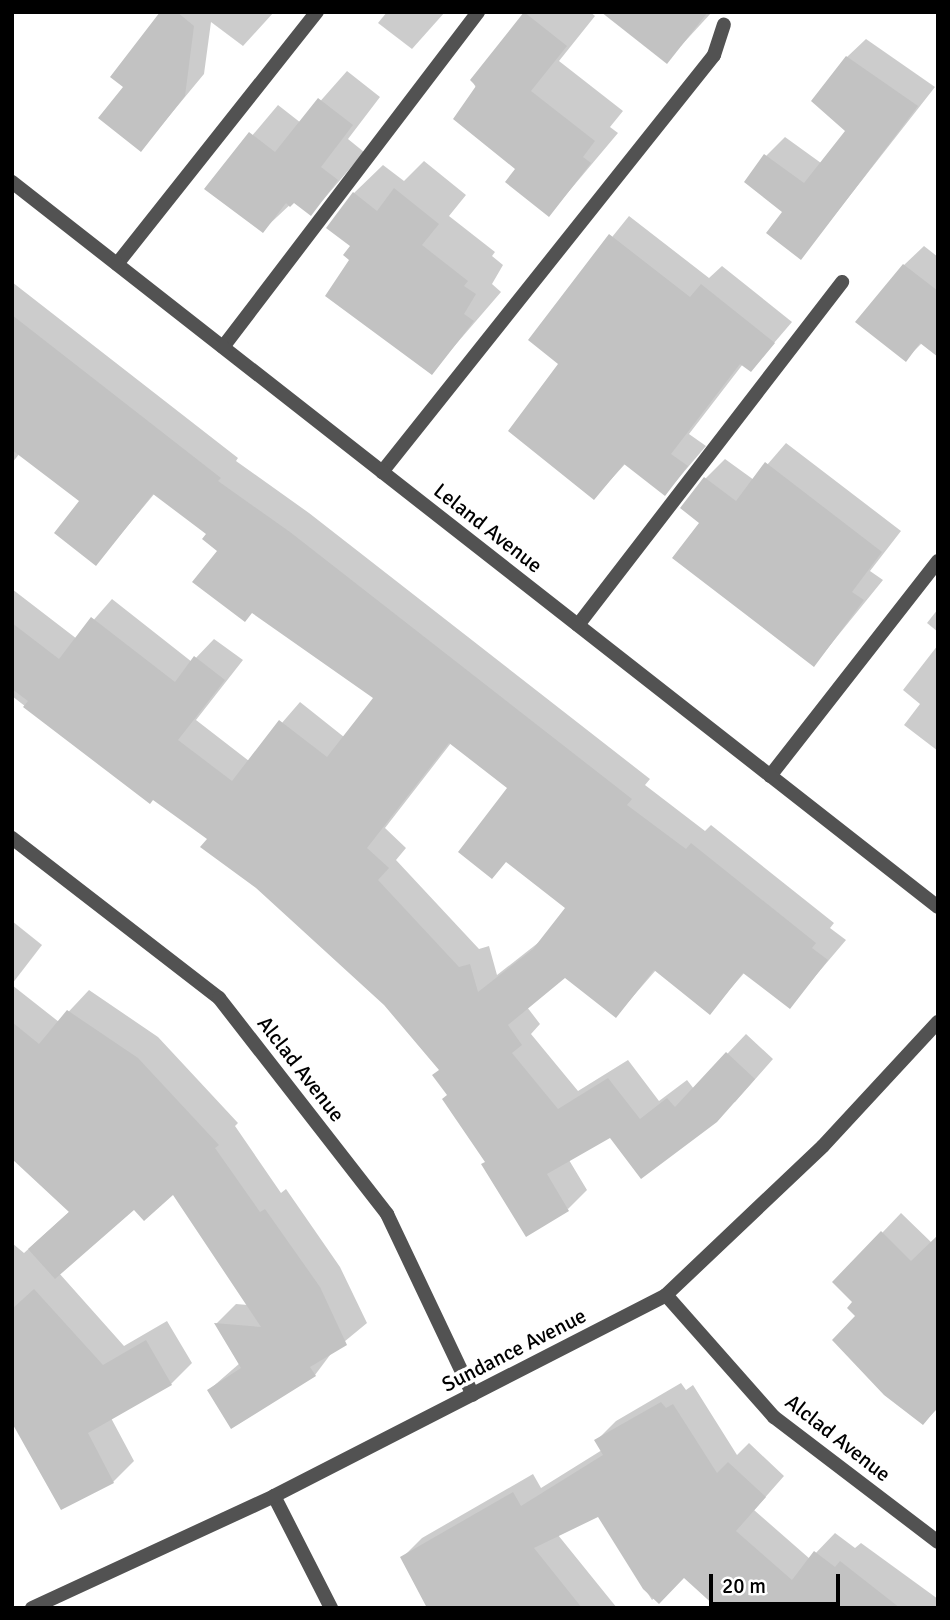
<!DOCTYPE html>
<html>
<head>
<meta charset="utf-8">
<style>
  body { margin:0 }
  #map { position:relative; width:950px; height:1620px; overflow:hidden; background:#fff; font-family:Signika,sans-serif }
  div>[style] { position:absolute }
  .shadow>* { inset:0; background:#0003 }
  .building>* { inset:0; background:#c2c2c2 }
  .service>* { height:14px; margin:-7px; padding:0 7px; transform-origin:7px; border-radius:7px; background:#525252 }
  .minor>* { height:14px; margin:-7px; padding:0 7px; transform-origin:7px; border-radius:7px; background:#525252 }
  .tertiary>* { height:14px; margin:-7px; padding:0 7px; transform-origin:7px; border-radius:7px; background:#525252 }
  span { translate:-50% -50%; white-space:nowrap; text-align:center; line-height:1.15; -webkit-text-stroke:7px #fff; paint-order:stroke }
  .street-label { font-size:21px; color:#000 }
  .frame { position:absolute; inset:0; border:14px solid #000; pointer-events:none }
  .scale { position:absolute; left:709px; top:1574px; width:131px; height:32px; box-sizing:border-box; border:4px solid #000; border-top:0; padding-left:9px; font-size:21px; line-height:24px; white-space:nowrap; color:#000; -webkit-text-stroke:5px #fff; paint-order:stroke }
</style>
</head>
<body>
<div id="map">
  <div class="shadow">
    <div style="clip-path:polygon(163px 12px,274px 12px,243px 46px,211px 22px,204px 74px,141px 150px,125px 86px)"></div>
    <div style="clip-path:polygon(387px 12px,445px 12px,412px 49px,378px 23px)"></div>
    <div style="clip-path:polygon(527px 12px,590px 12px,595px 16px,559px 61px,623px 111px,610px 127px,618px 133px,549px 215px,517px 169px,472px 80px)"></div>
    <div style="clip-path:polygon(639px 12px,712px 12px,667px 61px)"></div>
    <div style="clip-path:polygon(866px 39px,935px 87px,801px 258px,766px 156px,785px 137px,821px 163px,847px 130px,847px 57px)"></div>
    <div style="clip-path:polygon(347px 71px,380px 97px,348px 139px,364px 152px,311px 214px,294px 201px,262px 231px,207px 189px,278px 105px,301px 123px)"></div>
    <div style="clip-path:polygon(424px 161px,466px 195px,449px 216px,495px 252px,492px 256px,503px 265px,492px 284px,501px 292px,432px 372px,351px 260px,354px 193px,383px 165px,404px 181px)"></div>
    <div style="clip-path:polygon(629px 216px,709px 278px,722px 266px,792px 322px,751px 370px,743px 364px,689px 434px,706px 446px,665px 494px,626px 463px,594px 498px,561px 363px,530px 339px)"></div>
    <div style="clip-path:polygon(924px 246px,938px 257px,938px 353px,923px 342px,906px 359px,904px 265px)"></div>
    <div style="clip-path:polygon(evenodd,12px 282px,238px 458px,236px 461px,309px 513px,650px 779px,645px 785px,705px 831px,711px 825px,834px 923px,830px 928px,846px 940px,789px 1007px,745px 972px,710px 1012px,656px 970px,616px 1016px,565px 976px,527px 1007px,540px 1024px,531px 1034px,578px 1091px,628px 1060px,659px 1101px,687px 1080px,694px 1089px,746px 1034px,773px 1059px,735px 1102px,610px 1136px,569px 1160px,587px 1190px,568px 1209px,487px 1161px,449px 1095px,440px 1069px,385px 1003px,209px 839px,154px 798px,125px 784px,12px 696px,12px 589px,77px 639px,112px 599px,192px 662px,214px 639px,243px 660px,196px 720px,249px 761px,300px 702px,344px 737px,376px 697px,219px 551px,209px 533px,155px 493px,96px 564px,82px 500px,20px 453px,12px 463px,12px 282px,451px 743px,510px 788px,568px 908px,543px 939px,497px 975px,489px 946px,479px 949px,396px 860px,406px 848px,385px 828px,451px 743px)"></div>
    <div style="clip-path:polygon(786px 443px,901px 531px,870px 571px,883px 580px,814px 665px,702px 522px,705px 479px,725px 459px,754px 480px)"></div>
    <div style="clip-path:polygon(938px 609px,938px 632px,927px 623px)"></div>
    <div style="clip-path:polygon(938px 645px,938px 751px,904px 725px,920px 704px,903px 690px)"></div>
    <div style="clip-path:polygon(12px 921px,42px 945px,12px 984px)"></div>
    <div style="clip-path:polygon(12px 985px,59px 1022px,89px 990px,158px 1037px,238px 1123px,235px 1126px,281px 1193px,286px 1189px,340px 1267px,367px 1323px,333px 1351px,315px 1375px,209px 1390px,240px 1363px,216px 1324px,236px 1304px,248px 1305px,173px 1192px,134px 1207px,59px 1273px,124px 1346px,167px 1321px,192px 1363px,171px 1384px,111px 1418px,134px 1461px,113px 1482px,62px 1508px,12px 1400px,12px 1243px,24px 1253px,70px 1211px,12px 1082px)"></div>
    <div style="clip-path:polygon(901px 1213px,932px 1243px,938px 1237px,938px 1408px,923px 1423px,857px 1316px,855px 1302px,882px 1233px)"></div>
    <div style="clip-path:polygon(681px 1383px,686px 1390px,693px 1385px,737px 1455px,749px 1443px,784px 1476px,754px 1510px,810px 1559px,835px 1533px,855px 1548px,861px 1543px,938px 1599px,938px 1608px,719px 1608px,706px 1557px,652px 1600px,598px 1515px,558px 1535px,617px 1608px,429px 1608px,402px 1558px,422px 1538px,533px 1474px,541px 1488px,602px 1450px,596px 1441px,616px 1421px)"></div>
  </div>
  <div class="building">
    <div style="clip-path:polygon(160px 12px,177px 12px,194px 26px,185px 96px,141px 152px,98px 118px,123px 87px,110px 77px)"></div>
    <div style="clip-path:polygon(524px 12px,567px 46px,531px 91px,595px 141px,583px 157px,591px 163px,549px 217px,505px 182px,515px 169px,453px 119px,476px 86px,470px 80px)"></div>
    <div style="clip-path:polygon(601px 12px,708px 12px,667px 64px)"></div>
    <div style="clip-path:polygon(846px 56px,918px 106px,801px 260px,766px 233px,782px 212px,744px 182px,764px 154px,804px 183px,845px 131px,811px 101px)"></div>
    <div style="clip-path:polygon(318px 98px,353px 125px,321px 167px,338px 180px,311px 216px,294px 203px,290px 207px,286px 203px,263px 233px,204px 189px,249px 132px,275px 152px)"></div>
    <div style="clip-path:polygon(394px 188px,439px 224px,422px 245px,468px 281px,464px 286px,476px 294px,464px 314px,474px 321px,432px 375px,325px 296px,349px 260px,343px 255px,350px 246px,326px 228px,353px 192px,377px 211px)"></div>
    <div style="clip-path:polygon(609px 234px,690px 297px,701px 284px,775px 343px,751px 372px,740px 364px,671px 454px,688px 466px,665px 496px,624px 464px,594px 500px,508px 431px,558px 364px,528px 340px)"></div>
    <div style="clip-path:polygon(903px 264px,938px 291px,938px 357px,920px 343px,906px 362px,855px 322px)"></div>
    <div style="clip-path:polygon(evenodd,12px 315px,221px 478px,218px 481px,290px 532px,632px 799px,627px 805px,686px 849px,691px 843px,816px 943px,812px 948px,828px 960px,790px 1009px,743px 973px,710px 1015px,654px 970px,616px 1018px,565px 978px,508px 1025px,522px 1045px,512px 1053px,558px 1109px,608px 1078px,640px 1119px,667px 1098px,675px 1107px,726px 1052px,755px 1079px,717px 1122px,641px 1179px,610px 1138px,547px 1174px,569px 1211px,526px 1237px,481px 1164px,485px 1162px,442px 1099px,447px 1095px,432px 1075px,439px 1070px,384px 1005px,256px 888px,200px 847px,207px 839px,153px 800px,150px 804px,23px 707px,28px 701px,12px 689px,12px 623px,59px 659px,91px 617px,175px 682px,194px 656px,225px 680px,178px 740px,232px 781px,279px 720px,327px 757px,373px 698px,252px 613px,245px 622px,192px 582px,217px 551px,202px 539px,206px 534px,153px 494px,96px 566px,54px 533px,79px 501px,12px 450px,12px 315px,449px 743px,507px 788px,458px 852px,492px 879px,506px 862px,565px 908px,533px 949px,478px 992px,470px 964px,459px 967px,378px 880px,389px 868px,367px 848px,449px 743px)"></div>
    <div style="clip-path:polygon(765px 462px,882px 552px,852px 592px,864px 600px,814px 667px,672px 558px,699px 523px,680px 508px,704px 477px,736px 501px)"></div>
    <div style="clip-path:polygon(67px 1010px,138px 1058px,219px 1145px,215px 1148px,260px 1212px,265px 1209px,320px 1287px,347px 1345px,310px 1367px,316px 1376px,231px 1429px,207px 1390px,241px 1368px,214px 1323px,261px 1327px,173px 1195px,144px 1221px,134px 1210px,55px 1279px,28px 1249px,69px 1212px,12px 1159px,12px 1022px,39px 1044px)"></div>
    <div style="clip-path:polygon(881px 1231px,911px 1261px,938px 1235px,938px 1407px,923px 1425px,884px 1395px,832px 1340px,855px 1316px,847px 1308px,852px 1302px,832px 1282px)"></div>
    <div style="clip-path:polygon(34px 1289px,103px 1365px,146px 1340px,172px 1385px,88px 1433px,114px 1483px,61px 1510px,12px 1423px,12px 1309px)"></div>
    <div style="clip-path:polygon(661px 1402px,666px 1408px,673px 1404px,717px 1473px,728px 1462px,766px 1497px,736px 1531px,792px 1580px,814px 1551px,835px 1567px,840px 1561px,900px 1608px,717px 1608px,684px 1578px,659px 1604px,643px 1589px,598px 1517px,534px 1548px,582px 1608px,427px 1608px,400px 1557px,513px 1492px,521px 1506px,603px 1455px,594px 1440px)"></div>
  </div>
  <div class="service">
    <div style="left:117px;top:264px;width:322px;rotate:-51.6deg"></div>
    <div style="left:223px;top:347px;width:421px;rotate:-52.7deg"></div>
    <div style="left:382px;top:472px;width:533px;rotate:-51.47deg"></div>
    <div style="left:714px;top:55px;width:32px;rotate:-72deg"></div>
    <div style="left:578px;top:625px;width:433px;rotate:-52.4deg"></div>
    <div style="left:770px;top:776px;width:273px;rotate:-52deg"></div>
  </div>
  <div class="minor">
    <div style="left:12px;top:838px;width:262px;rotate:37.7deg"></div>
    <div style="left:219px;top:998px;width:274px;rotate:52.1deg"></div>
    <div style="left:387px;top:1214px;width:200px;rotate:64.6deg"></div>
    <div style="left:666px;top:1295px;width:163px;rotate:48.5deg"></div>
    <div style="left:774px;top:1417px;width:206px;rotate:37.3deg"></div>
    <div style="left:274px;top:1496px;width:126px;rotate:63deg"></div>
    <div style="left:32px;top:1608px;width:267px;rotate:-24.8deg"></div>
    <div style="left:274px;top:1496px;width:441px;rotate:-27.1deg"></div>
    <div style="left:666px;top:1295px;width:216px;rotate:-43.5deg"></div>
    <div style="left:823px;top:1146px;width:169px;rotate:-47.2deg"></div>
  </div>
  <div class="tertiary">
    <div style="left:12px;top:182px;width:1176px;rotate:38.06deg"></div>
  </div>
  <div class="street-label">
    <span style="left:488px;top:528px;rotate:38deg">Leland Avenue</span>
    <span style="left:301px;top:1069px;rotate:52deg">Alclad Avenue</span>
    <span style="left:514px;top:1350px;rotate:-27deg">Sundance Avenue</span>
    <span style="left:838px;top:1438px;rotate:38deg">Alclad Avenue</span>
  </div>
  <div class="frame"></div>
  <div class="scale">20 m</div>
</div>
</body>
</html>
